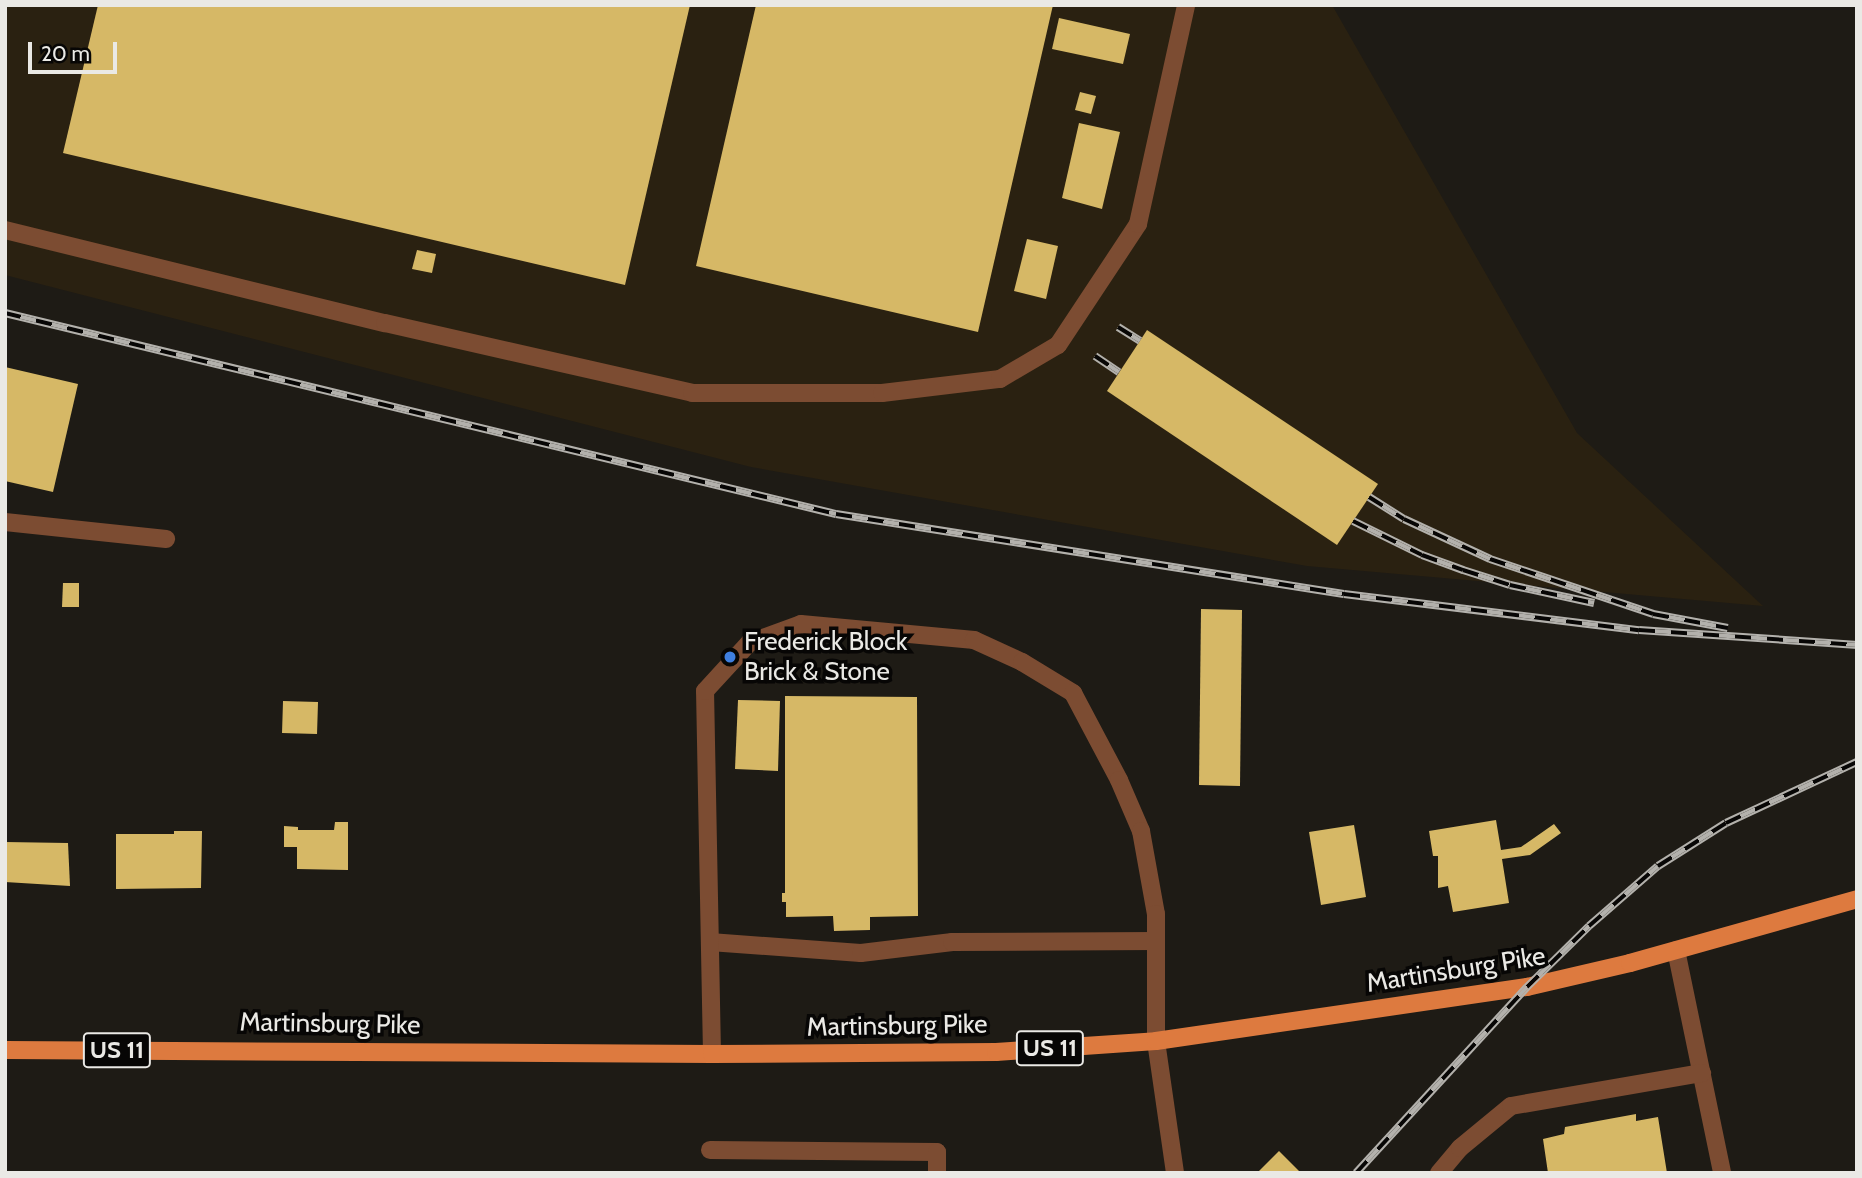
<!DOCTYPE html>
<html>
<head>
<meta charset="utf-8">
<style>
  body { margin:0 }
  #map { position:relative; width:1862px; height:1178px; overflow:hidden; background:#1e1b15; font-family:Cabin,sans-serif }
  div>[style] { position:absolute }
  .industrial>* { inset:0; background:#2a2111 }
  .building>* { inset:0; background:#d6b866 }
  .minor>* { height:18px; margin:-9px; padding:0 9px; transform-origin:9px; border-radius:9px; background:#7c4c32 }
  .major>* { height:18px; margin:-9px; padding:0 9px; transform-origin:9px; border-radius:9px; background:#dd7a3f }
  .rail>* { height:8px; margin-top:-4px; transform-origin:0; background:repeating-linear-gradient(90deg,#070605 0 16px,#b3b1ac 0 32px); box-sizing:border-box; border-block:2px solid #b3b1ac }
  .dots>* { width:19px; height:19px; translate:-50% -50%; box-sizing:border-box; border:4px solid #070605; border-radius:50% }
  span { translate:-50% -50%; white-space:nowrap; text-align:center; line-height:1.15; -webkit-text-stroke:7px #070605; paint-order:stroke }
  .shield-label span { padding:2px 5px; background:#070605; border:2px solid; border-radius:5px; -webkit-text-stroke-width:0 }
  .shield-label { font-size:24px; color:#eae9e5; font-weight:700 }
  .poi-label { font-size:26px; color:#eae9e5 }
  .left { translate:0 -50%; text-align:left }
  .street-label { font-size:26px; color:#eae9e5 }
  .frame { position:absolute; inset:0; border:7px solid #eae9e5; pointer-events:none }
  .scale { position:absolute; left:28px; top:42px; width:89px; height:32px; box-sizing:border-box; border:4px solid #eae9e5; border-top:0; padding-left:9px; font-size:21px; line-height:24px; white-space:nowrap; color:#eae9e5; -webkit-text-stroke:5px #070605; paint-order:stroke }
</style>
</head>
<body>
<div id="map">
  <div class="industrial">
    <div style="clip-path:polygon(5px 5px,1332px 5px,1577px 433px,1763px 606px,1307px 566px,751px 467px,5px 275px)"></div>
  </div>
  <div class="building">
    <div style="clip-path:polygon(98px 5px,690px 5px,625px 285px,63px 153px)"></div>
    <div style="clip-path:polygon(756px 5px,1053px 5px,978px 332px,696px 266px)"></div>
    <div style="clip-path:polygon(1059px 18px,1130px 34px,1123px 64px,1052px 49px)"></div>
    <div style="clip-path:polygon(1080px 92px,1096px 96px,1091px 114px,1075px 110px)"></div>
    <div style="clip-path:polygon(1079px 123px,1120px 132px,1102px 209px,1062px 198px)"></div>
    <div style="clip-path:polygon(1027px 239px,1058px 246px,1046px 299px,1014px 291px)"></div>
    <div style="clip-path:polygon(417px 250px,436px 254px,432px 273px,412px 269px)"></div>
    <div style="clip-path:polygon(1147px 330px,1378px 484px,1337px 545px,1107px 391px)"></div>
    <div style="clip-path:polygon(5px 367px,78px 384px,53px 492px,5px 481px)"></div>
    <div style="clip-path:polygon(63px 583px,79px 583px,79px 607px,62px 607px)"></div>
    <div style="clip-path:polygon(1201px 609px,1242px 610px,1240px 786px,1199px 785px)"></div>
    <div style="clip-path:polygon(785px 696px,917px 697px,918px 916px,870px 917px,870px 930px,834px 931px,833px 916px,786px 917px,786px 902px,782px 902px,782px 893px,785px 893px)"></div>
    <div style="clip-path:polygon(738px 700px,780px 701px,778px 771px,735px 769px)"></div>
    <div style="clip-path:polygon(283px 701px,318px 702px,317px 734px,282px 733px)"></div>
    <div style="clip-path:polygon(1496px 820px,1501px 850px,1521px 847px,1554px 824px,1561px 833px,1530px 855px,1502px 859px,1509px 903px,1453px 912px,1448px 886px,1438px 888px,1438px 856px,1433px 856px,1429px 831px)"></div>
    <div style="clip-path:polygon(335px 822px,348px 822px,348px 870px,297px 869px,297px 847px,284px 847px,284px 826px,298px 827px,298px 830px,334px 830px)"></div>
    <div style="clip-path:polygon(1354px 825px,1366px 897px,1321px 905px,1309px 832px)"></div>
    <div style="clip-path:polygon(174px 831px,202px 831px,201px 888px,116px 889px,116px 834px,174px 834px)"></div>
    <div style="clip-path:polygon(5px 842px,68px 843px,70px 886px,5px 882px)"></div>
    <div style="clip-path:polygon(1636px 1114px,1636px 1121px,1658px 1117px,1667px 1173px,1548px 1173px,1543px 1139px,1564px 1134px,1565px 1127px)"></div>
    <div style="clip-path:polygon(1279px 1151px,1301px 1173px,1257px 1173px)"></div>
  </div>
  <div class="minor">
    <div style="left:5px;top:230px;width:391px;rotate:13.8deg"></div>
    <div style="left:385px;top:323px;width:315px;rotate:12.8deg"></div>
    <div style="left:692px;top:393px;width:190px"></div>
    <div style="left:882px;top:393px;width:119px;rotate:-6.8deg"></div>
    <div style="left:1000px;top:379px;width:67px;rotate:-30.4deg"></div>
    <div style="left:1058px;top:345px;width:145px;rotate:-56.5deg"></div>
    <div style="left:1138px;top:224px;width:224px;rotate:-77.6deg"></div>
    <div style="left:5px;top:522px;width:162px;rotate:6deg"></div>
    <div style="left:710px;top:942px;width:151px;rotate:4.2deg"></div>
    <div style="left:861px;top:953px;width:92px;rotate:-6.9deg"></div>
    <div style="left:952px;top:942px;width:204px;rotate:-0.3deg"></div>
    <div style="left:1676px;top:950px;width:228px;rotate:78.3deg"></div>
    <div style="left:712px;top:1054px;width:363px;rotate:-91.1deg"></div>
    <div style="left:705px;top:691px;width:65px;rotate:-47.5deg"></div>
    <div style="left:749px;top:643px;width:55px;rotate:-20.1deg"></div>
    <div style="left:801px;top:624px;width:174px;rotate:5.3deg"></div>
    <div style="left:974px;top:640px;width:53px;rotate:24.6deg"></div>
    <div style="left:1022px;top:662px;width:60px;rotate:31.3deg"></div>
    <div style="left:1073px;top:693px;width:98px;rotate:62.1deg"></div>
    <div style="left:1119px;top:780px;width:56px;rotate:66.7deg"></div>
    <div style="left:1141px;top:831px;width:84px;rotate:79.8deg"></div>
    <div style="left:1156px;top:914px;width:127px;rotate:90deg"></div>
    <div style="left:1156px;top:1041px;width:133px;rotate:81.8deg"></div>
    <div style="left:710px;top:1150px;width:227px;rotate:0.5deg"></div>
    <div style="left:937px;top:1152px;width:21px;rotate:90deg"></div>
    <div style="left:1439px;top:1173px;width:33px;rotate:-50deg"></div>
    <div style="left:1460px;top:1148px;width:66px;rotate:-39.5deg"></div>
    <div style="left:1511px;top:1106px;width:194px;rotate:-9.8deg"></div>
  </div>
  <div class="major">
    <div style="left:5px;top:1050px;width:707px;rotate:0.32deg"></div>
    <div style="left:712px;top:1054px;width:284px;rotate:-0.4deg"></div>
    <div style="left:996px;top:1052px;width:160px;rotate:-3.9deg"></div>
    <div style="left:1156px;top:1041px;width:375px;rotate:-8.3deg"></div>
    <div style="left:1527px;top:987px;width:106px;rotate:-13.1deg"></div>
    <div style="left:1630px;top:963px;width:236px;rotate:-15.7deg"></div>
  </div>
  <div class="rail">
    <div style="left:5px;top:313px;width:855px;rotate:13.6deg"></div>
    <div style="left:836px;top:514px;width:514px;rotate:8.95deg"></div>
    <div style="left:1344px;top:594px;width:297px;rotate:7deg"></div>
    <div style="left:1639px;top:630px;width:219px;rotate:3.9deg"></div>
    <div style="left:1118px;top:327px;width:26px;rotate:32deg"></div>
    <div style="left:1095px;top:356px;width:29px;rotate:34deg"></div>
    <div style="left:1369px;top:497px;width:41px;rotate:32.2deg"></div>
    <div style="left:1404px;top:519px;width:95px;rotate:24.9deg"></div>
    <div style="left:1490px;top:559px;width:172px;rotate:18.6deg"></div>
    <div style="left:1653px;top:614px;width:76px;rotate:10.6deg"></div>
    <div style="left:1353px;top:521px;width:77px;rotate:26.2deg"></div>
    <div style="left:1422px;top:555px;width:44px;rotate:20.1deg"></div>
    <div style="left:1463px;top:570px;width:49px;rotate:17.7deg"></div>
    <div style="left:1510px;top:585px;width:86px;rotate:12.1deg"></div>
    <div style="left:1356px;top:1173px;width:253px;rotate:-47.4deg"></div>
    <div style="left:1527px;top:987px;width:87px;rotate:-44.5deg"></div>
    <div style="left:1589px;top:926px;width:91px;rotate:-41deg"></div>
    <div style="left:1658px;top:866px;width:80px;rotate:-32.3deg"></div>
    <div style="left:1726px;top:823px;width:145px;rotate:-25deg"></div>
  </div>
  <div class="dots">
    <div style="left:730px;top:657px;background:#3f7fe0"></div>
  </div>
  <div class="shield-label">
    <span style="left:1050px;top:1048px">US 11</span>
    <span style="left:117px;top:1050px">US 11</span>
  </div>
  <div class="poi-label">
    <span class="left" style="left:744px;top:657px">Frederick Block<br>Brick &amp; Stone</span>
  </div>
  <div class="street-label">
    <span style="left:1456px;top:970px;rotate:-9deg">Martinsburg Pike</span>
    <span style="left:330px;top:1024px;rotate:1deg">Martinsburg Pike</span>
    <span style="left:897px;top:1026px;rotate:-1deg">Martinsburg Pike</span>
  </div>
  <div class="frame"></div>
  <div class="scale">20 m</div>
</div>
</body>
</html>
